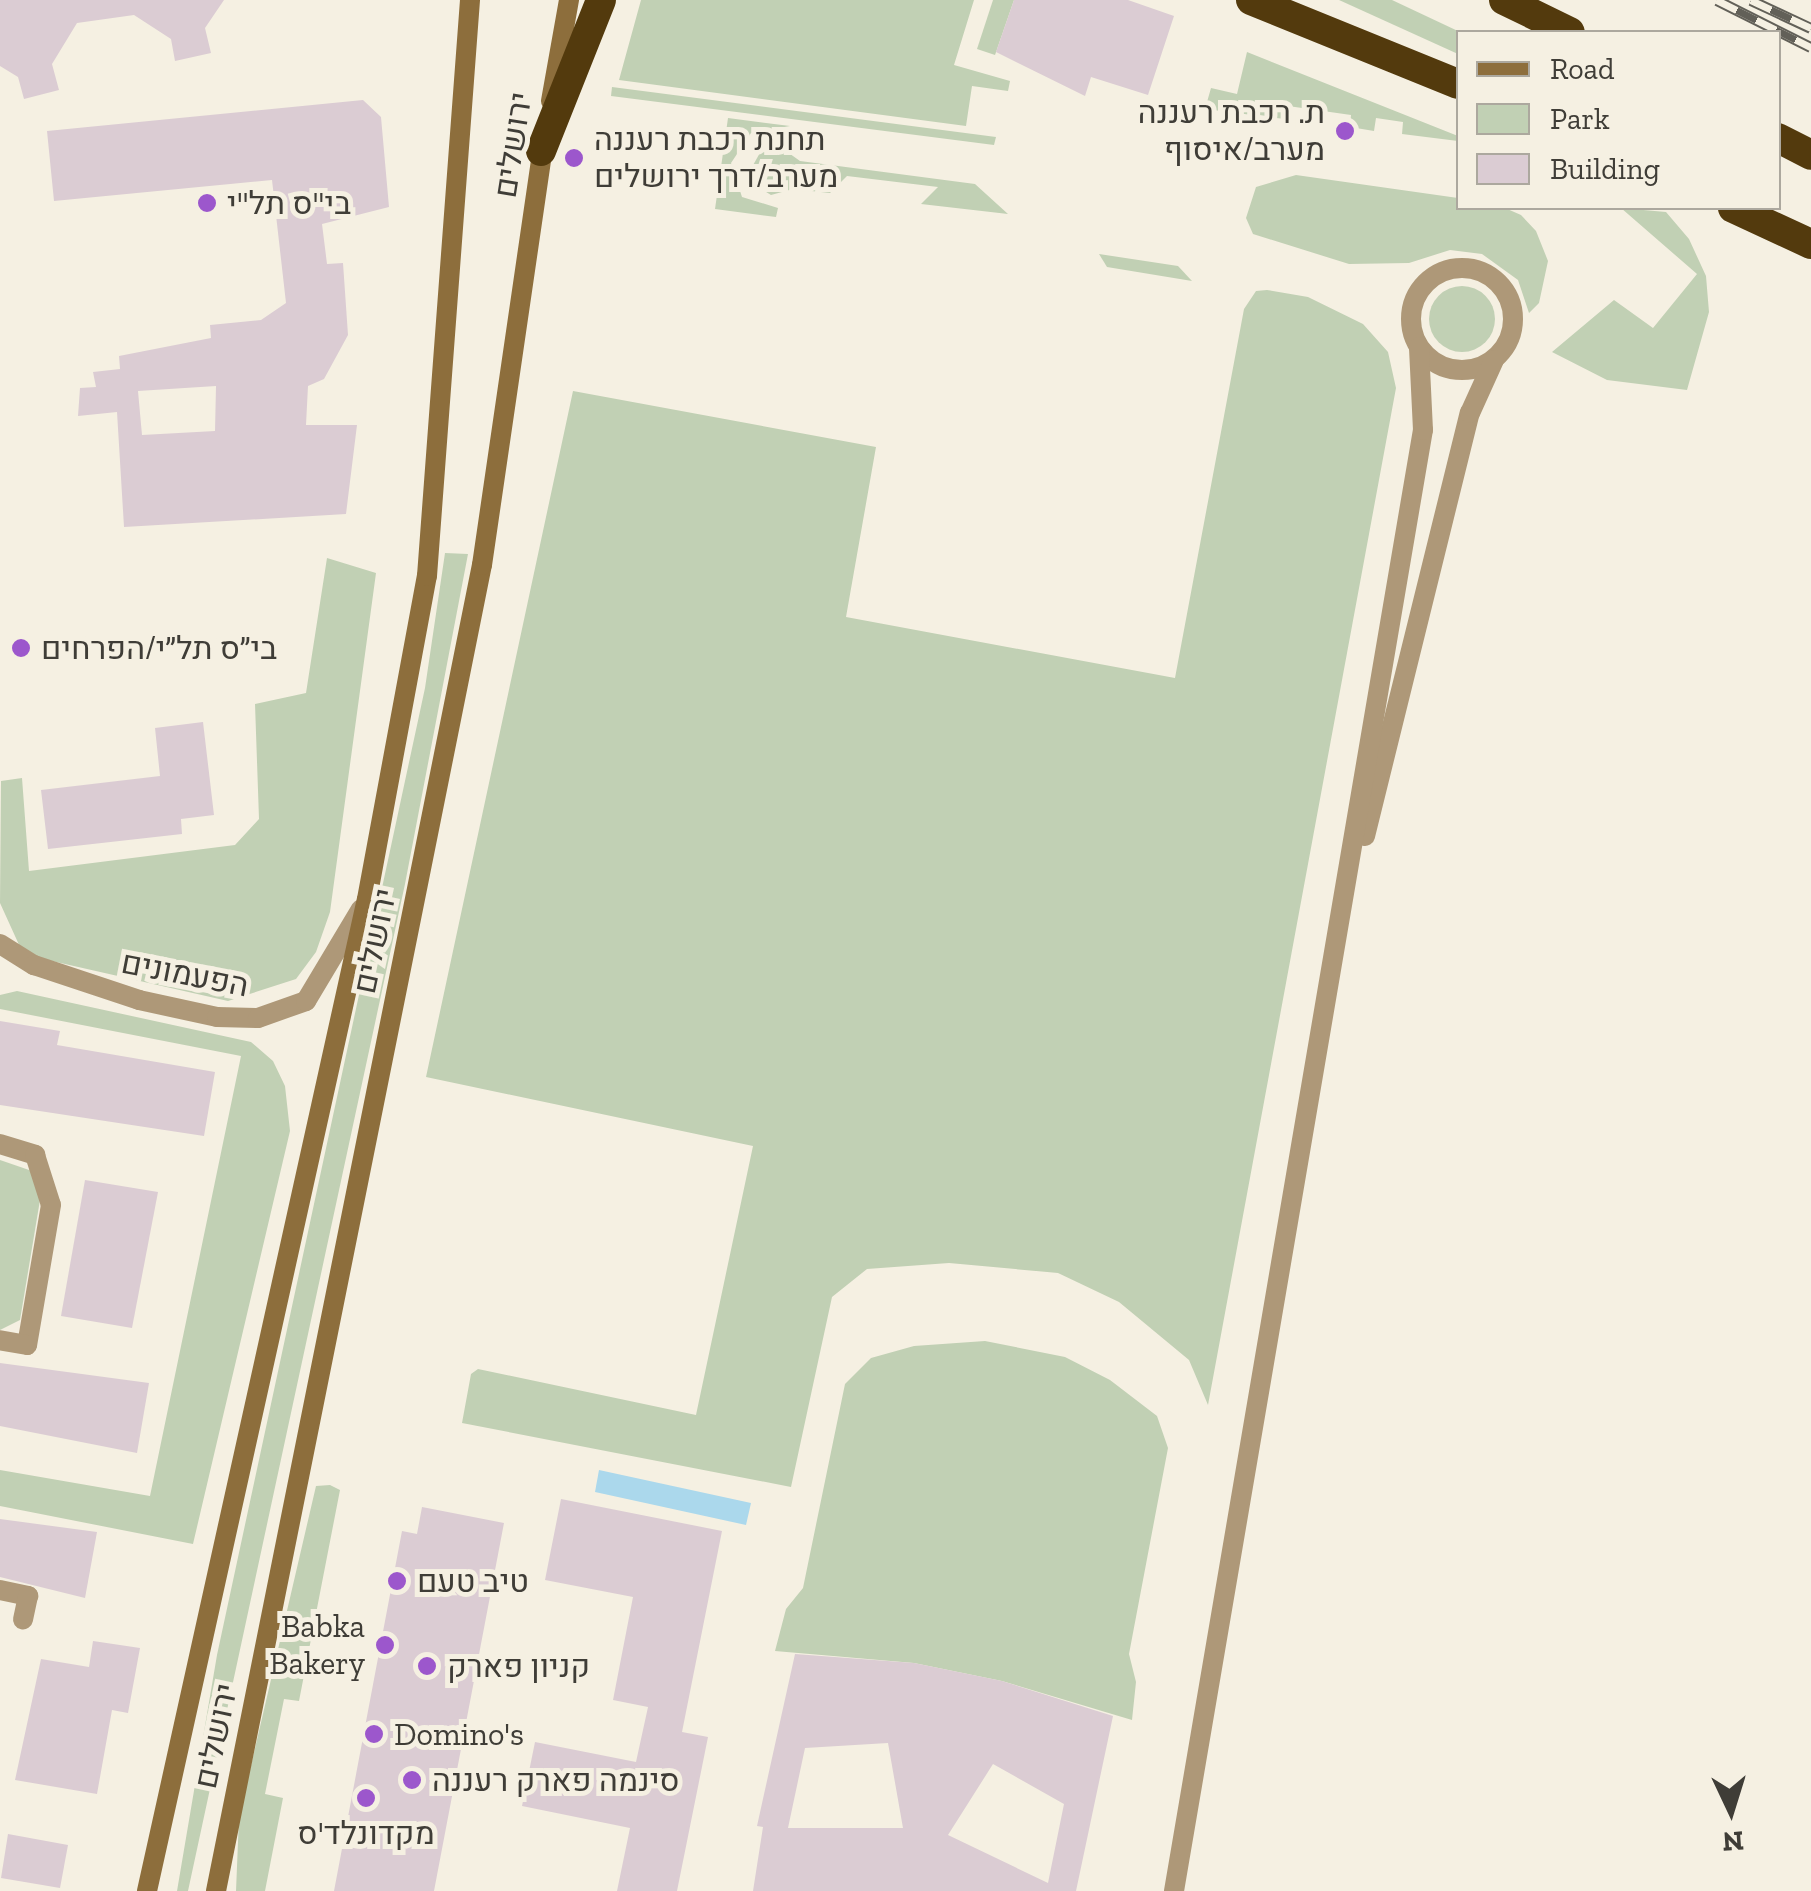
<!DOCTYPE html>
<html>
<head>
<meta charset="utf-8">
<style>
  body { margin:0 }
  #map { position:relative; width:1811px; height:1891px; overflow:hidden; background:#f5f0e2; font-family:"Zilla Slab",Heebo,serif }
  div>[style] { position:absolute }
  .green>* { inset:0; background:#c1d0b4 }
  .round { border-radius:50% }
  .water>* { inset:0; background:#abd8ec }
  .building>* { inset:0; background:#dbccd3 }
  .street>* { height:20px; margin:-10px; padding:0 10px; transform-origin:10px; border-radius:10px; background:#ae9878 }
  .street>.ring { margin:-10px; padding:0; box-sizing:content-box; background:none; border:20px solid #ae9878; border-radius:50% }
  .secondary>* { height:20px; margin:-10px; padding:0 10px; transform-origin:10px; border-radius:10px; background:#8d6e3c }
  .highway>* { height:30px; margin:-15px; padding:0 15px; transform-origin:15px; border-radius:15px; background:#533a0d }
  .rail>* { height:11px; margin-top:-5.5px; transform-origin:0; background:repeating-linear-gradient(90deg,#f5f0e2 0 22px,#626058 0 44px); box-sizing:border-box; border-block:2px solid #626058 }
  .dots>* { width:28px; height:28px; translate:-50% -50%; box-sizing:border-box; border:5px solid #f5f0e2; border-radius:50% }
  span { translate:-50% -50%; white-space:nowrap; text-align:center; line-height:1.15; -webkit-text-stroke:10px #f5f0e2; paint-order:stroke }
  .poi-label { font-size:32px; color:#3f3d37 }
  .right { translate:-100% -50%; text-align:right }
  .left { translate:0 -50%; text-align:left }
  .street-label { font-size:32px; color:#3f3d37 }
  .legend { position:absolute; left:1456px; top:30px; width:325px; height:180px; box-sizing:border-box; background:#f5f0e2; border:2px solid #aca89e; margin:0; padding:12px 18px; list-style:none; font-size:30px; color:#3f3d37 }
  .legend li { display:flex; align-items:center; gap:20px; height:50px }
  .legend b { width:50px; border:2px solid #aca89e }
  .north { position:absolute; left:1681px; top:1761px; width:100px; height:100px; -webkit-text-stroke:8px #f5f0e2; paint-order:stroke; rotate:176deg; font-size:28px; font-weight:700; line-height:40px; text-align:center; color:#3f3d37 }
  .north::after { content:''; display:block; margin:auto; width:35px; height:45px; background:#3f3d37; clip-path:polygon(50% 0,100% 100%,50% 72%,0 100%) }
</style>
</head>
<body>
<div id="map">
  <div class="green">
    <div style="clip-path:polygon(641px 0,974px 0,954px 65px,1010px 81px,1008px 91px,972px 86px,966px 126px,619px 80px)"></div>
    <div style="clip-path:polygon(993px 0,1014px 0,995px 55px,977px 49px)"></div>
    <div style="clip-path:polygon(1339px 0,1392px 0,1460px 32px,1458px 54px)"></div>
    <div style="clip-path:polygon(1247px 52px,1458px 136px,1458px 141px,1402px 134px,1403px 122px,1376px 118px,1374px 131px,1350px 127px,1351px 115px,1288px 106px,1285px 119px,1205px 109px,1211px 88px,1237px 94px)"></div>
    <div style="clip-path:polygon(612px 87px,996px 137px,994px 145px,611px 96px)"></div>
    <div style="clip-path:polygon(728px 118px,790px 126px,751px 133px,731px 163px,742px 197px,778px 208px,776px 217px,715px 209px)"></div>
    <div style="clip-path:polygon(779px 146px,800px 161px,975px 184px,1008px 214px,921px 204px,938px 187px,847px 176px,830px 193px,793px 189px,771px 195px,758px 187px,752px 167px,761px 151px)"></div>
    <div style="clip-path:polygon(1296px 175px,1458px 198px,1458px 208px,1505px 208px,1521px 215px,1536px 231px,1548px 261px,1539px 303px,1529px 313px,1518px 280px,1482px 254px,1450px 250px,1409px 263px,1349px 264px,1253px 234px,1246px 218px,1256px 187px)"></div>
    <div style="clip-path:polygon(1621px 208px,1666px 212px,1689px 239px,1706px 276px,1709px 312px,1687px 390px,1607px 380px,1552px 352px,1614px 300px,1653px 328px,1697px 274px)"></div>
    <div style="clip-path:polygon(1099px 254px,1178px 266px,1192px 281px,1107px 267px)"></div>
    <div class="round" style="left:1429px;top:286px;width:66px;height:66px"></div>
    <div style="clip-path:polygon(1267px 290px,1308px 297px,1363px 324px,1388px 352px,1396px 388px,1208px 1405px,1189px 1360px,1119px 1302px,1058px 1273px,949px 1263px,867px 1269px,832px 1297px,791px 1487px,462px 1423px,471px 1374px,478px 1369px,696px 1415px,753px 1146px,426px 1077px,573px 391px,876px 447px,846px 617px,1175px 678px,1244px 309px,1256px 291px)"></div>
    <div style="clip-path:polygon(445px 553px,468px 554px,405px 884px,188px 1891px,177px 1891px,217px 1655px,425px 688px)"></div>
    <div style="clip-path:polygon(327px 558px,376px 573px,330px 912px,316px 952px,296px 979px,228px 1001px,43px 959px,20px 947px,0 903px,1px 781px,22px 778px,29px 871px,235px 845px,259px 819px,255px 704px,306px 693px)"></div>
    <div style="clip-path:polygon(17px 991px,251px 1042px,273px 1061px,285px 1086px,290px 1131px,193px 1544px,0 1506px,0 1470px,150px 1496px,241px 1056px,0 1009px,0 995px)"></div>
    <div style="clip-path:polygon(0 1160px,32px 1171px,41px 1194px,20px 1320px,0 1330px)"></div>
    <div style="clip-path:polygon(985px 1341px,1065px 1357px,1110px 1380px,1157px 1416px,1168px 1448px,1129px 1654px,1136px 1682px,1132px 1720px,1002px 1681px,914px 1663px,775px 1651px,786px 1609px,803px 1588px,845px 1384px,871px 1358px,914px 1346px)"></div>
    <div style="clip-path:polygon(330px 1485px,340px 1490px,299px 1701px,284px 1699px,265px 1794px,283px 1798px,265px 1891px,236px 1891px,239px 1817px,316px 1486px)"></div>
  </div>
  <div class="water">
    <div style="clip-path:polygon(599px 1470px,751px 1503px,746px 1525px,595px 1492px)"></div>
  </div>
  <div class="building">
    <div style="clip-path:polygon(0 0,224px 0,205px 28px,211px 53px,175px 61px,171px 39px,134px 15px,77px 23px,52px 64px,59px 90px,24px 99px,18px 77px,0 66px)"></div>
    <div style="clip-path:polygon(1014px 0,1128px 0,1174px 16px,1148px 95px,1091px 77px,1085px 96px,996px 52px)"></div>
    <div style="clip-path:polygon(evenodd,363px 100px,381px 117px,389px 207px,322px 224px,327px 264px,343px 263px,348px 335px,324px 379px,308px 386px,306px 425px,357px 425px,346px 514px,124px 527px,117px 412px,78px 416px,80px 388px,96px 387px,93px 372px,120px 369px,119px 356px,211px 338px,210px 325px,261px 320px,286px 303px,272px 180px,54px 201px,47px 131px,363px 100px,216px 386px,215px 431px,142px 435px,138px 391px,216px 386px)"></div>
    <div style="clip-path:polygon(203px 722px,214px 815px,181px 819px,182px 834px,48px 849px,41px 790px,160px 776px,155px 728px)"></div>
    <div style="clip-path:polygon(0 1021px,60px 1031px,57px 1045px,215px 1072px,204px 1136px,0 1105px)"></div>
    <div style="clip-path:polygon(85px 1180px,158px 1192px,132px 1328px,61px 1316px)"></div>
    <div style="clip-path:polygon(0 1363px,149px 1383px,137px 1453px,0 1426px)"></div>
    <div style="clip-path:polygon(561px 1499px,722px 1531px,682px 1732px,708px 1737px,677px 1891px,617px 1891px,630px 1828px,522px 1806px,535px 1742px,636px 1762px,648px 1707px,613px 1700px,633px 1597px,545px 1580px)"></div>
    <div style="clip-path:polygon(422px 1507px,504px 1523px,434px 1891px,334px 1891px,402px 1531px,417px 1534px)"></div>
    <div style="clip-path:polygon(0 1519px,97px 1532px,85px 1598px,0 1577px)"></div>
    <div style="clip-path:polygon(93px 1641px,140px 1648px,128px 1713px,112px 1710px,97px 1794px,15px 1780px,41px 1659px,89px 1667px)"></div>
    <div style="clip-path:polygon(evenodd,795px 1654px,914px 1663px,1002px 1681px,1113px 1716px,1076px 1891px,753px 1891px,763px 1827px,757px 1826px,795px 1654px,888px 1743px,903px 1828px,788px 1828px,805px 1748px,888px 1743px,795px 1654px,993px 1764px,1064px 1804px,1048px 1883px,948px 1835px,993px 1764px)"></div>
    <div style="clip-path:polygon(8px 1834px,68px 1845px,60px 1888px,1px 1878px)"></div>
  </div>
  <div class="street">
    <div class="ring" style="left:1411px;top:268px;width:82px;height:82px"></div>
    <div style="left:1365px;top:836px;width:436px;rotate:-76.1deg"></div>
    <div style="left:1470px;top:413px;width:58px;rotate:-65.6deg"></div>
    <div style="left:0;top:944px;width:40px;rotate:32deg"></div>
    <div style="left:34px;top:965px;width:111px;rotate:18.4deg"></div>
    <div style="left:139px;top:1000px;width:80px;rotate:12.3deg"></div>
    <div style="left:217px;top:1017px;width:41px;rotate:1.4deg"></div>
    <div style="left:258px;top:1018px;width:51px;rotate:-19.5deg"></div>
    <div style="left:306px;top:1001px;width:107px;rotate:-59.1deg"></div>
    <div style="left:0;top:1144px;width:37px;rotate:17deg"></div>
    <div style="left:35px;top:1155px;width:52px;rotate:72.3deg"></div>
    <div style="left:51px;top:1205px;width:142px;rotate:99.7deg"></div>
    <div style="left:27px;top:1345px;width:27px;rotate:-170deg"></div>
    <div style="left:0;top:1590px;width:29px;rotate:12deg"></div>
    <div style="left:28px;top:1596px;width:24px;rotate:102deg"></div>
    <div style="left:1174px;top:1891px;width:1482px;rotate:-80.33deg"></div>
    <div style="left:1423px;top:430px;width:83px;rotate:-92.8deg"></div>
  </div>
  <div class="secondary">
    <div style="left:551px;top:101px;width:103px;rotate:-79.9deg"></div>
    <div style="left:147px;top:1891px;width:1016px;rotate:-77.5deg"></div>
    <div style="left:367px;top:899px;width:329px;rotate:-79.5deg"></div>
    <div style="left:427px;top:576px;width:578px;rotate:-85.73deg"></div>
    <div style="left:216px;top:1891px;width:1352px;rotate:-78.66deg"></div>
    <div style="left:482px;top:565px;width:430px;rotate:-81.7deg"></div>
  </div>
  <div class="highway">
    <div style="left:1251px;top:0;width:223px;rotate:22.1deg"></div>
    <div style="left:1504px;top:0;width:73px;rotate:25.9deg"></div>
    <div style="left:1778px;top:138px;width:37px;rotate:27deg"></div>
    <div style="left:541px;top:151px;width:162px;rotate:-68.3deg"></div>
    <div style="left:1733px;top:208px;width:86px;rotate:24.8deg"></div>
  </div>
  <div class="rail">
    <div style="left:1717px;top:0;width:105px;rotate:26.6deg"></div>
    <div style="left:1751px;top:0;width:66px;rotate:25deg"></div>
  </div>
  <div class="dots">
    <div style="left:1345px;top:131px;background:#9c57cc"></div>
    <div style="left:574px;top:158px;background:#9c57cc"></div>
    <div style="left:207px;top:203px;background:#9c57cc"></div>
    <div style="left:21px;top:648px;background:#9c57cc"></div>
    <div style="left:397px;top:1581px;background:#9c57cc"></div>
    <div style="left:385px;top:1645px;background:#9c57cc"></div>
    <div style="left:427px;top:1666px;background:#9c57cc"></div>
    <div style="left:374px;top:1734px;background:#9c57cc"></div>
    <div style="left:412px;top:1780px;background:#9c57cc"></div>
    <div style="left:366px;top:1798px;background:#9c57cc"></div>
  </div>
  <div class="poi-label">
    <span class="right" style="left:1325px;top:131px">ת. רכבת רעננה<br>מערב/איסוף</span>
    <span class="left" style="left:594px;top:158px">תחנת רכבת רעננה<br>מערב/דרך ירושלים</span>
    <span class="left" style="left:227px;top:203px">בי"ס תל"י</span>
    <span class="left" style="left:41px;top:648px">בי״ס תל״י/הפרחים</span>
    <span class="left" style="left:417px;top:1581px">טיב טעם</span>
    <span class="right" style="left:365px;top:1645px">Babka<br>Bakery</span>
    <span class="left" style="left:447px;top:1666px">קניון פארק</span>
    <span class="left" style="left:394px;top:1734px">Domino's</span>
    <span class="left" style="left:432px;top:1780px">סינמה פארק רעננה</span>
    <span style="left:366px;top:1833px">מקדונלד'ס</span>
  </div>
  <div class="street-label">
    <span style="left:513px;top:145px;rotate:-81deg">ירושלים</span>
    <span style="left:375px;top:941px;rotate:-78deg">ירושלים</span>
    <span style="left:185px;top:974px;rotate:11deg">הפעמונים</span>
    <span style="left:216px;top:1736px;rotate:-78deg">ירושלים</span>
  </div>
  <ul class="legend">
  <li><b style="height:12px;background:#8d6e3c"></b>Road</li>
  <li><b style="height:28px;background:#c1d0b4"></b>Park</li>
  <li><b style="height:28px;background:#dbccd3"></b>Building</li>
  </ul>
  <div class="north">N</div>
</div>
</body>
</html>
